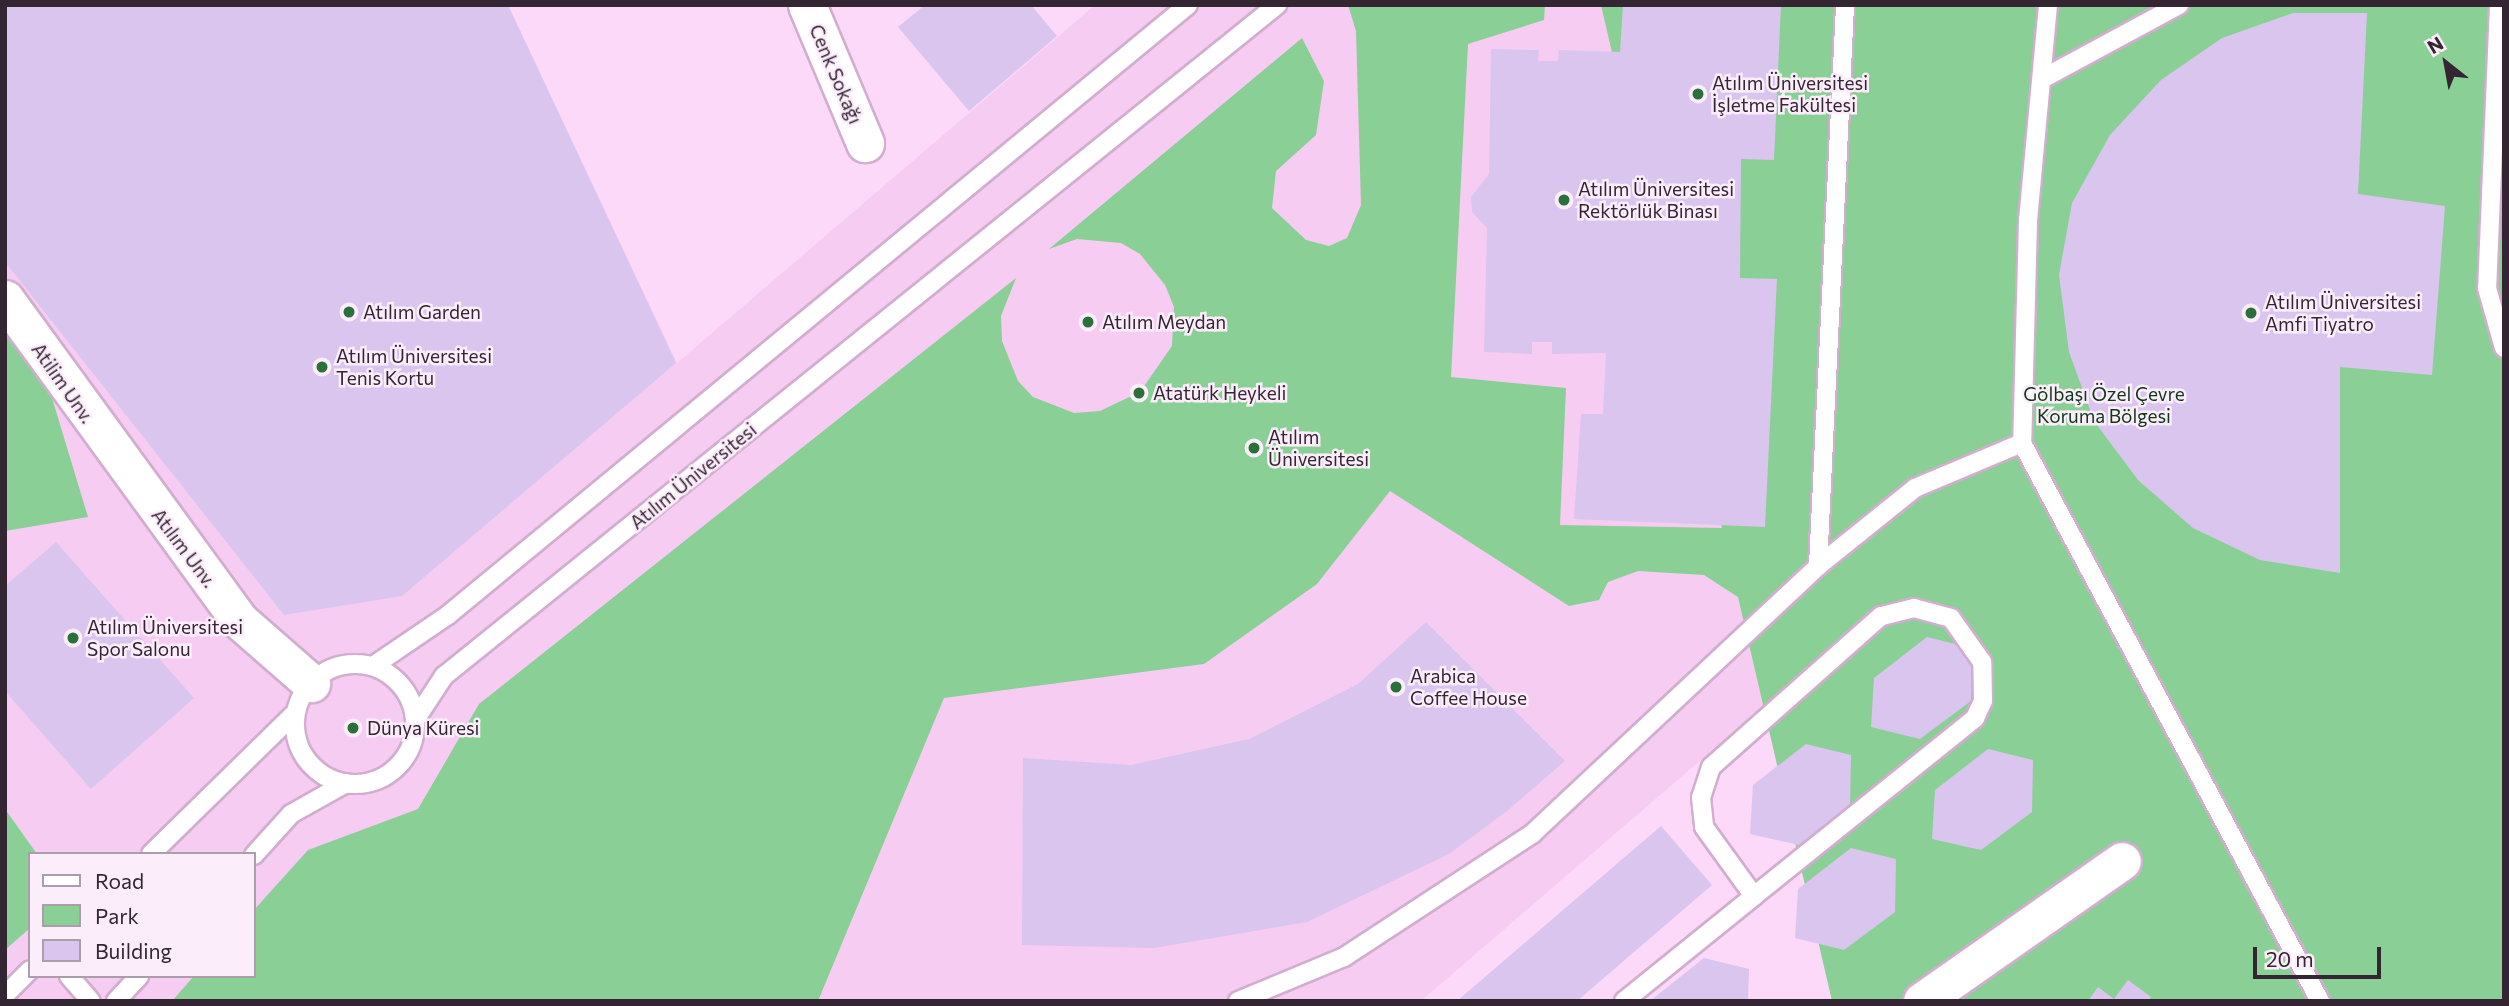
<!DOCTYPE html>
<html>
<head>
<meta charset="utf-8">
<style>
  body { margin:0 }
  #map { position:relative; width:2509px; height:1006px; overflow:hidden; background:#fcd8f9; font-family:Commissioner,sans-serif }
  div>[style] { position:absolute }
  .built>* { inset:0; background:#f6ccf3 }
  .green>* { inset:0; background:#8acf95 }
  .building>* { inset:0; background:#dac5ee }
  .roads { filter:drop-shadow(2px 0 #d1aece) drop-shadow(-2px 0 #d1aece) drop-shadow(0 2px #d1aece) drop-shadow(0 -2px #d1aece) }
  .service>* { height:18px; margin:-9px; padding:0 9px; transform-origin:9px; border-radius:9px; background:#fff }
  .service>.ring { margin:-9px; padding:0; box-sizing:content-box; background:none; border:18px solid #fff; border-radius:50% }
  .minor>* { height:37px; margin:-18.5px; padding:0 18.5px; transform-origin:18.5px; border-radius:18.5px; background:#fff }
  .dots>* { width:19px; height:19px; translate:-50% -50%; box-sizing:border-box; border:4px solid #fcedfa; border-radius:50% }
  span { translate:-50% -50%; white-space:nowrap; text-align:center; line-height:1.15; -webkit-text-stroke:5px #fcedfa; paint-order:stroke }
  .street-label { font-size:19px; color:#332632 }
  .poi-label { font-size:19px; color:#332632 }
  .left { translate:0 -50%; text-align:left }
  .park-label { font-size:19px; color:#0f3718 }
  .frame { position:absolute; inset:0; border:7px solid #332632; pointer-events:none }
  .legend { position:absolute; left:28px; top:852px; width:228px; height:126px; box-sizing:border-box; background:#fcedfa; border:2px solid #ac9daa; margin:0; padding:9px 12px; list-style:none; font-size:21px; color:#332632 }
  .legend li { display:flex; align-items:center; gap:14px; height:35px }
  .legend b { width:35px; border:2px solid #ac9daa }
  .north { position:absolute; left:2411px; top:28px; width:70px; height:70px; -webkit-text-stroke:5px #fcedfa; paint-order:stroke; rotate:329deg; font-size:19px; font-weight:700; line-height:28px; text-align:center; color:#332632 }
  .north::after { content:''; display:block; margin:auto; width:24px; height:32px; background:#332632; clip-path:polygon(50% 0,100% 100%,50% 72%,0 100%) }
  .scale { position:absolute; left:2253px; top:947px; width:128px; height:32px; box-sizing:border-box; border:4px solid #332632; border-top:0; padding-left:9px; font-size:21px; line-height:24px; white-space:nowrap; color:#332632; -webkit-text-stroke:5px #fcedfa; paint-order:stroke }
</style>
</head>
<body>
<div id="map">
  <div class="built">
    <div style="clip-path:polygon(evenodd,5px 5px,508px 5px,677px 363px,1095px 5px,2504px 5px,2504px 1001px,1963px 534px,1421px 1001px,5px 1001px,5px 5px,30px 854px,254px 854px,254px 976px,30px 976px,30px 854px)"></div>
  </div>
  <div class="green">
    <div style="clip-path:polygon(1348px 5px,1545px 5px,1544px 20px,1468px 44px,1451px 377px,1566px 388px,1560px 525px,1722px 528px,1601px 5px,2504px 5px,2504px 1001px,1832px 1001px,1738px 597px,1704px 575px,1638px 571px,1608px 582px,1599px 600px,1569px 606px,1390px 491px,1317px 584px,1204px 664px,944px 698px,818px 1001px,172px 1001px,194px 976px,254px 976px,254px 910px,308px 850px,418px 809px,479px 704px,1016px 278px,1001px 316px,1002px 341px,1018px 381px,1033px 397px,1074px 413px,1100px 411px,1140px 392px,1172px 346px,1174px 307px,1165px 285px,1140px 254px,1121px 243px,1077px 239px,1049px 249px,1302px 38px,1324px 81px,1316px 135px,1276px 171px,1272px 208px,1306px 240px,1329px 246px,1347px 238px,1361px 205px,1356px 31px)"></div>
    <div style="clip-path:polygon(5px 334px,52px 398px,88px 517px,5px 531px)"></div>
    <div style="clip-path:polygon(5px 809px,37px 854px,30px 854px,30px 928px,5px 950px)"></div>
  </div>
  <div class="building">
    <div style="clip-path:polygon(5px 5px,508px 5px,676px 363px,402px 596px,284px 615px,5px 262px)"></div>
    <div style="clip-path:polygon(925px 5px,1031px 5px,1057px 36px,969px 111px,898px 27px)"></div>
    <div style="clip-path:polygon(1623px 5px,1781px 5px,1774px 160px,1741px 159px,1740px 278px,1777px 279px,1765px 527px,1574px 519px,1581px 414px,1603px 414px,1606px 353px,1552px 354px,1552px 342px,1532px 342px,1532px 354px,1484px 352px,1487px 228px,1472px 212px,1471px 197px,1489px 174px,1491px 49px,1539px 50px,1538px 61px,1558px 61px,1559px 50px,1620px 52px)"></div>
    <div style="clip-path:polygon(2293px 13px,2367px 13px,2358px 194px,2445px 206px,2432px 375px,2340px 367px,2340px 573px,2260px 560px,2193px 528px,2138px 480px,2094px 421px,2069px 352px,2059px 275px,2072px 203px,2110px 135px,2161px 80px,2222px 38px)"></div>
    <div style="clip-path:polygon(56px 542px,194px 698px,91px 789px,5px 691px,5px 586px)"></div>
    <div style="clip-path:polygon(1426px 622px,1565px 761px,1507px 811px,1449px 854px,1307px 922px,1154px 948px,1022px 945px,1023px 758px,1131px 765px,1249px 739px,1358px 684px)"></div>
    <div style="clip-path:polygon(1927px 637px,1972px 648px,1971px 701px,1920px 739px,1871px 727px,1874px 678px)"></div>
    <div style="clip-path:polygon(1806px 744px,1851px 755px,1850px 807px,1799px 845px,1750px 834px,1753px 785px)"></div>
    <div style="clip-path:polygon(1988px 749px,2033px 760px,2032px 812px,1981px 850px,1932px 839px,1935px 790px)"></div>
    <div style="clip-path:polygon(1661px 826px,1712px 885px,1577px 1001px,1457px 1001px)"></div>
    <div style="clip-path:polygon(1851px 848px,1896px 859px,1895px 912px,1844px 950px,1795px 938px,1798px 889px)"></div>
    <div style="clip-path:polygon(1704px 958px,1749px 969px,1748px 1001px,1650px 1001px)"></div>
    <div style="clip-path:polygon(2128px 980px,2151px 997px,2148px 1001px,2088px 1001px,2098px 987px,2114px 999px)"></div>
  </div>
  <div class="roads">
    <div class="service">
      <div style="left:2048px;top:5px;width:217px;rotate:95.3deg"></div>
      <div style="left:2028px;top:221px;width:222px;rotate:91.5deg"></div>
      <div style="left:2022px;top:443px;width:633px;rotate:61.9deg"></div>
      <div style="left:2499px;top:5px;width:283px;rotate:92.4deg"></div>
      <div style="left:2487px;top:288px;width:62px;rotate:74.2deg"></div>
      <div style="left:2042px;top:79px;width:156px;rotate:-28.4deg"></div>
      <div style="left:1818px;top:566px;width:562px;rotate:-87.24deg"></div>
      <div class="ring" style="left:295px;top:664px;width:102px;height:102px"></div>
      <div style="left:373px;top:666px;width:91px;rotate:-34.2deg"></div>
      <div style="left:448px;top:615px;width:959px;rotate:-39.5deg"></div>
      <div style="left:415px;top:720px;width:53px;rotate:-56.6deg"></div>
      <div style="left:444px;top:676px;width:1070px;rotate:-38.85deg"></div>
      <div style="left:151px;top:854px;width:202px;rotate:-44.4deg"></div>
      <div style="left:254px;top:855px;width:55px;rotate:-47.9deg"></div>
      <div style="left:291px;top:814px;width:63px;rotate:-29.4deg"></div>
      <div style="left:69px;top:976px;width:33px;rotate:49deg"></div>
      <div style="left:5px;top:995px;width:35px;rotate:-45deg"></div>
      <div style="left:116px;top:1001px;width:34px;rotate:-47deg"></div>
      <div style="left:1238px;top:1001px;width:115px;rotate:-22.5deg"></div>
      <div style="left:1344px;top:957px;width:225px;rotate:-33.2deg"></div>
      <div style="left:1532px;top:834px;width:392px;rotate:-43.1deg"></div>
      <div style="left:1818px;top:566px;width:124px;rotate:-38.8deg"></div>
      <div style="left:1915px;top:488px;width:116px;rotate:-22.8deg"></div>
      <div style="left:1624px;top:1001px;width:167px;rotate:-38.9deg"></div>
      <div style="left:1754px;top:896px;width:284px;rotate:-38.8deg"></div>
      <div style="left:1975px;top:718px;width:19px;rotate:-65deg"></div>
      <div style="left:1983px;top:701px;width:39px;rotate:-91deg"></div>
      <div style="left:1982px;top:662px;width:54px;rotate:-125.2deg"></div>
      <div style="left:1951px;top:618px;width:38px;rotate:-165deg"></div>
      <div style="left:1914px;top:608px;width:34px;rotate:166deg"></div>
      <div style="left:1881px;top:616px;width:227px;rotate:138.4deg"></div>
      <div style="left:1711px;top:767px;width:32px;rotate:108deg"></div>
      <div style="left:1701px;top:797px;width:30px;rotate:84deg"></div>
      <div style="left:1704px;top:827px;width:85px;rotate:54.1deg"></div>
    </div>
    <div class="minor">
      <div style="left:807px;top:5px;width:150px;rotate:67.2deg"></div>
      <div style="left:5px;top:299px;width:397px;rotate:53.9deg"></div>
      <div style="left:239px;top:620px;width:96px;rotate:41.2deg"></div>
      <div style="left:1922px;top:1001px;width:244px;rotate:-35deg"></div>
    </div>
  </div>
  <div class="dots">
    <div style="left:1698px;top:94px;background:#2b6f3a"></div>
    <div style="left:1564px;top:200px;background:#2b6f3a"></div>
    <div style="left:349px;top:312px;background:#2b6f3a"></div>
    <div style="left:2251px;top:313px;background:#2b6f3a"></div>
    <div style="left:1088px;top:322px;background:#2b6f3a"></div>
    <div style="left:322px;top:367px;background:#2b6f3a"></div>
    <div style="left:1139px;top:393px;background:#2b6f3a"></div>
    <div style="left:1254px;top:448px;background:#2b6f3a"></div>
    <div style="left:73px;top:638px;background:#2b6f3a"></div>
    <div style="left:1396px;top:687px;background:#2b6f3a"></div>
    <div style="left:353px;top:728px;background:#2b6f3a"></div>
  </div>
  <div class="street-label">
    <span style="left:836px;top:74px;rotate:67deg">Cenk Sokağı</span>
    <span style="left:63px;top:383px;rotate:55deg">Atilim Unv.</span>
    <span style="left:693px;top:476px;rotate:-39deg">Atılım Üniversitesi</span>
    <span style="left:184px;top:548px;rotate:53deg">Atılım Unv.</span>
  </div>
  <div class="poi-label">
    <span class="left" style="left:1712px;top:94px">Atılım Üniversitesi<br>İşletme Fakültesi</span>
    <span class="left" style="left:1578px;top:200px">Atılım Üniversitesi<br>Rektörlük Binası</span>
    <span class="left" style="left:2265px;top:313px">Atılım Üniversitesi<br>Amfi Tiyatro</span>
    <span class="left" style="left:363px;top:312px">Atılım Garden</span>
    <span class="left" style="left:1102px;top:322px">Atılım Meydan</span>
    <span class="left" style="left:336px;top:367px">Atılım Üniversitesi<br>Tenis Kortu</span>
    <span class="left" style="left:1153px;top:393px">Atatürk Heykeli</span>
    <span class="left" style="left:1268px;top:448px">Atılım<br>Üniversitesi</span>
    <span class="left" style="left:87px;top:638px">Atılım Üniversitesi<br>Spor Salonu</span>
    <span class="left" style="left:1410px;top:687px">Arabica<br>Coffee House</span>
    <span class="left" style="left:367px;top:728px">Dünya Küresi</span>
  </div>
  <div class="park-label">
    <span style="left:2104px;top:405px">Gölbaşı Özel Çevre<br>Koruma Bölgesi</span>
  </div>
  <div class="frame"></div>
  <ul class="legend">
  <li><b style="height:9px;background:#fff"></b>Road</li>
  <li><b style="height:19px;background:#8acf95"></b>Park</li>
  <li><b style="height:19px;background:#dac5ee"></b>Building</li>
  </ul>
  <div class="north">N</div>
  <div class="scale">20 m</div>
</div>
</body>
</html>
